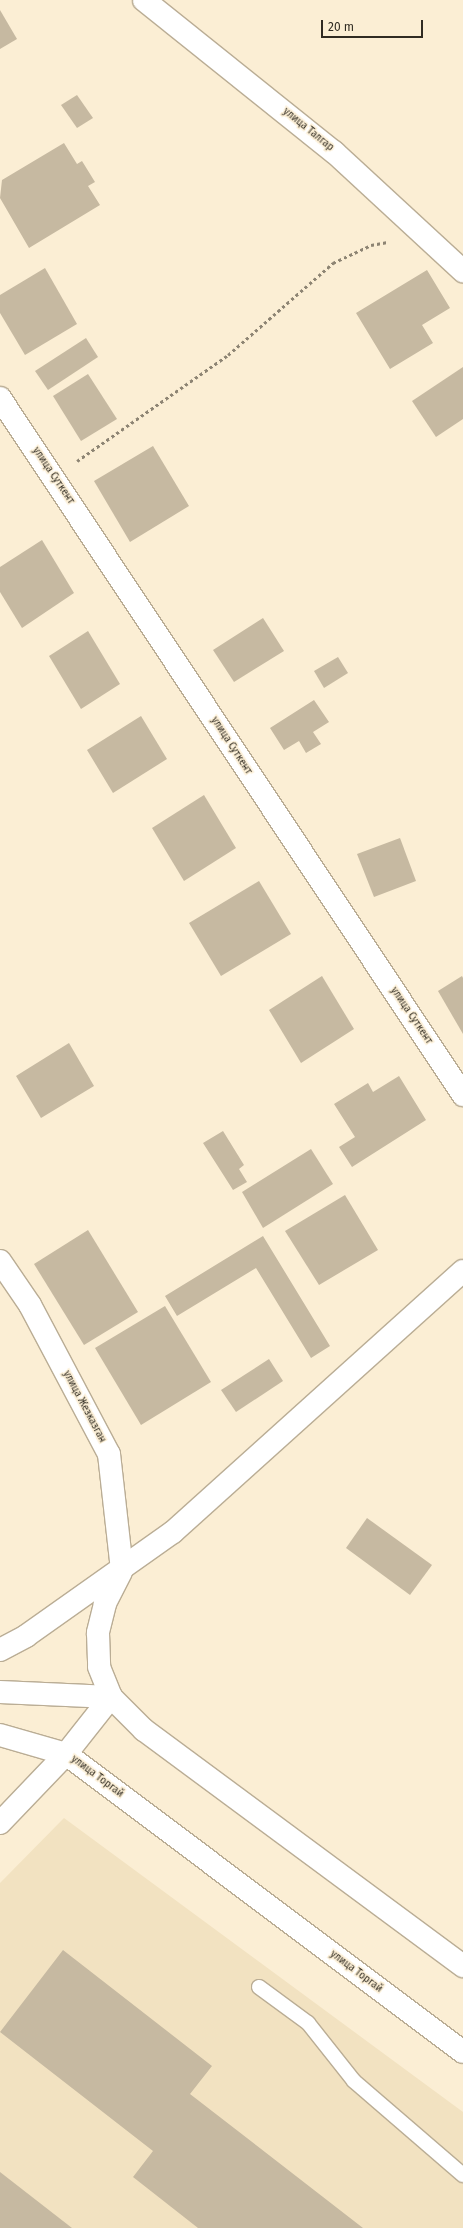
<!DOCTYPE html>
<html>
<head>
<meta charset="utf-8">
<style>
  body { margin:0 }
  #map { position:relative; width:463px; height:2228px; overflow:hidden; background:#fbeed4; font-family:"Fira Sans",sans-serif }
  div>[style] { position:absolute }
  .built>* { inset:0; background:#f2e2c1 }
  .building>* { inset:0; background:#c6b9a1 }
  .path>* { height:2.5px; margin-top:-1.25px; transform-origin:0; background:repeating-linear-gradient(90deg,#8d8473 0 3px,transparent 0 6px) }
  .roads { filter:drop-shadow(1px 0 #baad95) drop-shadow(-1px 0 #baad95) drop-shadow(0 1px #baad95) drop-shadow(0 -1px #baad95) }
  .service>* { height:14px; margin:-7px; padding:0 7px; transform-origin:7px; border-radius:7px; background:#fff }
  .minor>* { height:22px; margin:-11px; padding:0 11px; transform-origin:11px; border-radius:11px; background:#fff }
  span { translate:-50% -50%; white-space:nowrap; text-align:center; line-height:1.15; -webkit-text-stroke:3px #fbeed4; paint-order:stroke }
  .street-label { font-size:10px; color:#302b22 }
  .scale { position:absolute; left:321px; top:20px; width:102px; height:18px; box-sizing:border-box; border:2px solid #302b22; border-top:0; padding-left:5px; font-size:12px; line-height:14px; white-space:nowrap; color:#302b22; -webkit-text-stroke:3px #fbeed4; paint-order:stroke }
</style>
</head>
<body>
<div id="map">
  <div class="built">
    <div style="clip-path:polygon(64px 1818px,463px 2112px,463px 2228px,0 2228px,0 1883px)"></div>
  </div>
  <div class="building">
    <div style="clip-path:polygon(0 10px,17px 39px,0 49px)"></div>
    <div style="clip-path:polygon(77px 95px,93px 118px,77px 128px,61px 105px)"></div>
    <div style="clip-path:polygon(64px 143px,77px 164px,82px 161px,95px 182px,88px 186px,100px 205px,29px 248px,0 198px,2px 180px)"></div>
    <div style="clip-path:polygon(45px 268px,77px 324px,25px 355px,0 313px,0 295px)"></div>
    <div style="clip-path:polygon(427px 270px,450px 308px,422px 325px,433px 343px,390px 369px,356px 313px)"></div>
    <div style="clip-path:polygon(86px 338px,98px 357px,48px 390px,35px 371px)"></div>
    <div style="clip-path:polygon(463px 367px,463px 419px,436px 437px,412px 401px)"></div>
    <div style="clip-path:polygon(88px 374px,117px 419px,81px 441px,53px 396px)"></div>
    <div style="clip-path:polygon(153px 446px,189px 506px,130px 542px,94px 481px)"></div>
    <div style="clip-path:polygon(42px 540px,74px 593px,22px 628px,0 592px,0 567px)"></div>
    <div style="clip-path:polygon(263px 618px,284px 651px,234px 682px,213px 650px)"></div>
    <div style="clip-path:polygon(88px 631px,120px 684px,81px 709px,49px 656px)"></div>
    <div style="clip-path:polygon(338px 657px,348px 673px,324px 688px,314px 671px)"></div>
    <div style="clip-path:polygon(314px 700px,329px 722px,313px 732px,321px 744px,306px 753px,299px 741px,284px 750px,270px 728px)"></div>
    <div style="clip-path:polygon(141px 716px,167px 759px,113px 793px,87px 750px)"></div>
    <div style="clip-path:polygon(204px 795px,236px 848px,184px 881px,152px 828px)"></div>
    <div style="clip-path:polygon(400px 838px,416px 881px,374px 897px,357px 854px)"></div>
    <div style="clip-path:polygon(259px 881px,291px 934px,221px 976px,189px 923px)"></div>
    <div style="clip-path:polygon(322px 976px,354px 1029px,301px 1063px,269px 1010px)"></div>
    <div style="clip-path:polygon(462px 976px,463px 978px,463px 1034px,438px 991px)"></div>
    <div style="clip-path:polygon(69px 1043px,94px 1086px,41px 1118px,16px 1076px)"></div>
    <div style="clip-path:polygon(399px 1076px,426px 1120px,352px 1167px,339px 1147px,355px 1137px,334px 1104px,368px 1083px,373px 1092px)"></div>
    <div style="clip-path:polygon(223px 1131px,244px 1165px,239px 1169px,247px 1182px,233px 1190px,203px 1143px)"></div>
    <div style="clip-path:polygon(311px 1149px,333px 1184px,263px 1228px,242px 1192px)"></div>
    <div style="clip-path:polygon(345px 1195px,378px 1250px,319px 1285px,285px 1231px)"></div>
    <div style="clip-path:polygon(88px 1230px,138px 1312px,84px 1345px,34px 1264px)"></div>
    <div style="clip-path:polygon(263px 1236px,330px 1346px,311px 1358px,256px 1268px,177px 1316px,165px 1296px)"></div>
    <div style="clip-path:polygon(165px 1306px,211px 1382px,141px 1425px,95px 1348px)"></div>
    <div style="clip-path:polygon(269px 1359px,283px 1381px,236px 1412px,221px 1390px)"></div>
    <div style="clip-path:polygon(367px 1518px,432px 1565px,410px 1595px,346px 1548px)"></div>
    <div style="clip-path:polygon(63px 1950px,212px 2066px,190px 2094px,363px 2228px,198px 2228px,133px 2177px,153px 2151px,0 2032px)"></div>
    <div style="clip-path:polygon(0 2172px,72px 2228px,0 2228px)"></div>
  </div>
  <div class="path">
    <div style="left:77px;top:461px;width:184px;rotate:-35.1deg"></div>
    <div style="left:228px;top:355px;width:140px;rotate:-41.2deg"></div>
    <div style="left:333px;top:263px;width:42px;rotate:-25.3deg"></div>
    <div style="left:371px;top:245px;width:17px;rotate:-10deg"></div>
  </div>
  <div class="roads">
    <div class="service">
      <div style="left:259px;top:1987px;width:61px;rotate:36.3deg"></div>
      <div style="left:308px;top:2023px;width:74px;rotate:51.6deg"></div>
      <div style="left:354px;top:2081px;width:144px;rotate:40.8deg"></div>
    </div>
    <div class="minor">
      <div style="left:144px;top:0;width:243px;rotate:38.7deg"></div>
      <div style="left:334px;top:152px;width:176px;rotate:42.7deg"></div>
      <div style="left:0;top:398px;width:837px;rotate:56.4deg"></div>
      <div style="left:0;top:1261px;width:53px;rotate:55.7deg"></div>
      <div style="left:30px;top:1305px;width:169px;rotate:62.1deg"></div>
      <div style="left:109px;top:1454px;width:116px;rotate:83.6deg"></div>
      <div style="left:121px;top:1572px;width:36px;rotate:117deg"></div>
      <div style="left:105px;top:1604px;width:30px;rotate:104deg"></div>
      <div style="left:98px;top:1633px;width:34px;rotate:88deg"></div>
      <div style="left:99px;top:1667px;width:32px;rotate:68deg"></div>
      <div style="left:111px;top:1697px;width:47px;rotate:45deg"></div>
      <div style="left:144px;top:1730px;width:397px;rotate:36.5deg"></div>
      <div style="left:0;top:1650px;width:30px;rotate:-28deg"></div>
      <div style="left:26px;top:1636px;width:180px;rotate:-35.3deg"></div>
      <div style="left:173px;top:1532px;width:390px;rotate:-42deg"></div>
      <div style="left:0;top:1692px;width:111px;rotate:2.6deg"></div>
      <div style="left:0;top:1735px;width:69px;rotate:16.1deg"></div>
      <div style="left:66px;top:1754px;width:496px;rotate:36.9deg"></div>
      <div style="left:0;top:1823px;width:95px;rotate:-46.3deg"></div>
      <div style="left:66px;top:1754px;width:73px;rotate:-51.7deg"></div>
    </div>
  </div>
  <div class="street-label">
    <span style="left:308px;top:130px;rotate:39deg">улица Талгар</span>
    <span style="left:53px;top:476px;rotate:56deg">улица Суткент</span>
    <span style="left:231px;top:746px;rotate:57deg">улица Суткент</span>
    <span style="left:411px;top:1016px;rotate:56deg">улица Суткент</span>
    <span style="left:84px;top:1407px;rotate:62deg">улица Жезказган</span>
    <span style="left:97px;top:1777px;rotate:37deg">улица Торгай</span>
    <span style="left:356px;top:1972px;rotate:37deg">улица Торгай</span>
  </div>
  <div class="scale">20 m</div>
</div>
</body>
</html>
